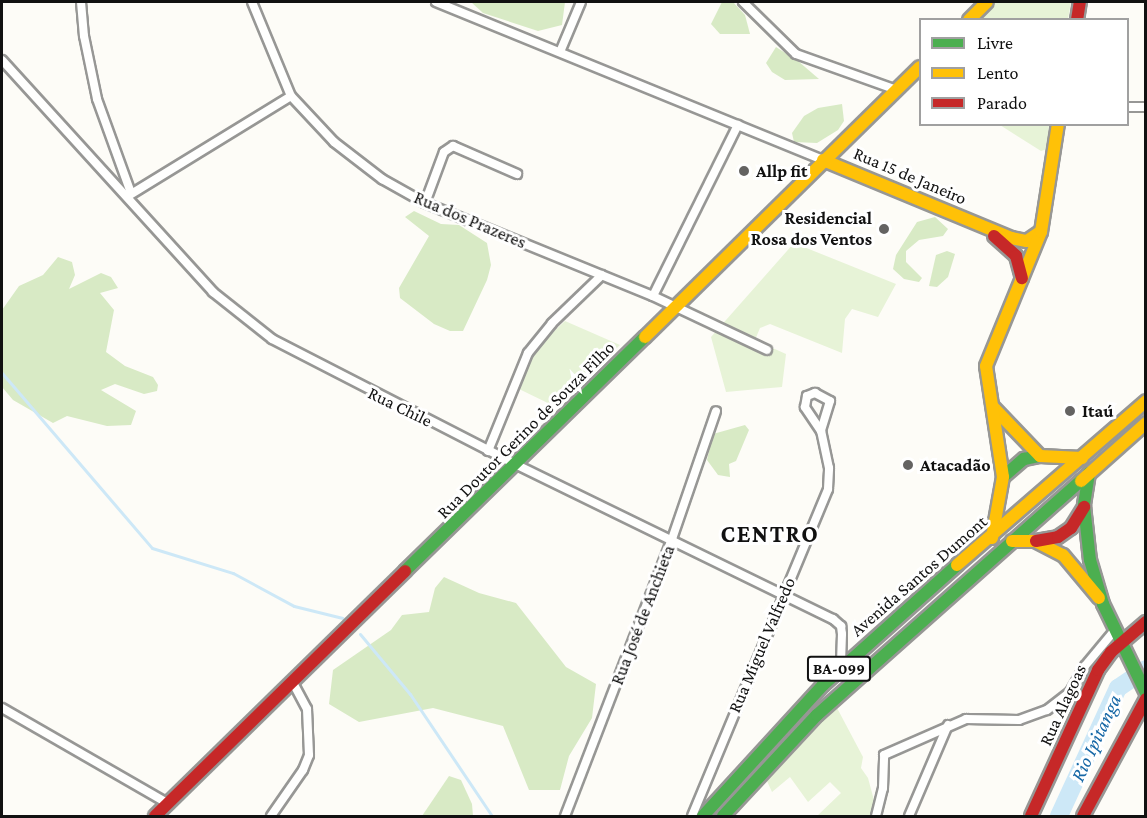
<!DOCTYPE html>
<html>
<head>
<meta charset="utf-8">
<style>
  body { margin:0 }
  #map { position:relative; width:1147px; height:818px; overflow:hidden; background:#fdfcf7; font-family:"Crimson Pro",serif }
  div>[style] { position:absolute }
  .green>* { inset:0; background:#e7f3d7 }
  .forest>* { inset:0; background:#d8eac5 }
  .stream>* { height:3px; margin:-1.5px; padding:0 1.5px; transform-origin:1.5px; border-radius:1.5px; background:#cde8f7 }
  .river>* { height:18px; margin:-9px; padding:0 9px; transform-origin:9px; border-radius:9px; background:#cde8f7 }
  .roads { filter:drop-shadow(2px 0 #979795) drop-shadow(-2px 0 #979795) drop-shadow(0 2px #979795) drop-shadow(0 -2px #979795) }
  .street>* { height:8px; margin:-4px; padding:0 4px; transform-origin:4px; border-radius:4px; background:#fffffe }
  .fast>* { height:12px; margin:-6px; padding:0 6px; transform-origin:6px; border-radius:6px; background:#4caf50 }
  .slow>* { height:12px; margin:-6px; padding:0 6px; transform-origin:6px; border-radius:6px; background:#ffc107 }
  .jam>* { height:12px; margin:-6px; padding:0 6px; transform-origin:6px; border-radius:6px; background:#c62828 }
  .dots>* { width:16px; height:16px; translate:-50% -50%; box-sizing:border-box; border:3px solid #fff; border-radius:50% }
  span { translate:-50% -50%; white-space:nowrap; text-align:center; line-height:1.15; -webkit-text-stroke:6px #fff; paint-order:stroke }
  .shield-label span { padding:2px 4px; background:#fff; border:2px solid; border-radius:4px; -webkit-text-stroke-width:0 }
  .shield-label { font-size:16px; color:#111; font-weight:700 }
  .poi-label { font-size:18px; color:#111; font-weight:700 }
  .left { translate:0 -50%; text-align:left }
  .right { translate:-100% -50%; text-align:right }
  .street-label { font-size:18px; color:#111 }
  .water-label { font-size:20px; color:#1768a6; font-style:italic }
  .district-label { font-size:24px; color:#111; font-weight:700; letter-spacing:1.5px }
  .frame { position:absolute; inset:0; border:3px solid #111; pointer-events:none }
  .legend { position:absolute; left:919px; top:18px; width:210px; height:108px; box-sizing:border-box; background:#fff; border:2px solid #a0a0a0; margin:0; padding:8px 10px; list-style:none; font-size:18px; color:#111 }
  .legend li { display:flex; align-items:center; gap:12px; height:30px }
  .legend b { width:30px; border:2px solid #a0a0a0 }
</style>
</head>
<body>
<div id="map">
  <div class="green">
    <div style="clip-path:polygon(993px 2px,1071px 2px,1068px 19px,975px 20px)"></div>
    <div style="clip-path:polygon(1000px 125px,1049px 125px,1047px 149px,1041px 151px)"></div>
    <div style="clip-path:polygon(794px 243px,896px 284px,878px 317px,852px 309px,845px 319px,842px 353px,770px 324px,760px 328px,755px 340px,786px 354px,782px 387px,726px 392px,711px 337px)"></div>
    <div style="clip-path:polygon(565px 321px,620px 345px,556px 407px,519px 389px,537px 347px)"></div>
    <div style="clip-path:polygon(836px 706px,863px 757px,861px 768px,868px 778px,875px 804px,870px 816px,817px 816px,841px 793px,830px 782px,808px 802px,790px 777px,772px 792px,766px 779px)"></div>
  </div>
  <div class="forest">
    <div style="clip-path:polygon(471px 2px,565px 2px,562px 25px,538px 31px,483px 13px)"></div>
    <div style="clip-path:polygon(722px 2px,733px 2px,745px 15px,750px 34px,720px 34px,711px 24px)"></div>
    <div style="clip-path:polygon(776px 47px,798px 61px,819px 79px,785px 80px,772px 72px,766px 63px)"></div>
    <div style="clip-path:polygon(842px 104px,844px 121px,838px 130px,817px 143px,794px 142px,792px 133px,804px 116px,818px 108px)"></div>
    <div style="clip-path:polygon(414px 211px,441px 224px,459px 225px,487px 243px,491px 265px,487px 280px,463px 331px,450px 331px,434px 324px,400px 298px,399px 288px,429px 236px,405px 217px)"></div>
    <div style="clip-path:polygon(935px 217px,948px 229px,943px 236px,919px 240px,906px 251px,906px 262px,922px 278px,919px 282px,904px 279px,893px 269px,896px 255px,917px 222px)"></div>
    <div style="clip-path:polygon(947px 251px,955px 254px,948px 277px,937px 287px,929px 286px,936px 255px)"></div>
    <div style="clip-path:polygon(58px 257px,72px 262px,75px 275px,69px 289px,101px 273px,111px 277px,118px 288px,100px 293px,114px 310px,106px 352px,125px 366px,153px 377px,158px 385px,157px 391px,144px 394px,115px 384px,101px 390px,136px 411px,131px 425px,107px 426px,67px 416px,53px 423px,13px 400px,2px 387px,2px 310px,19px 286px,43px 275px)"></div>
    <div style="clip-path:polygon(745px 425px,749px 430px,736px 461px,729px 464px,730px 477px,718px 475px,707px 460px,713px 434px)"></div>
    <div style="clip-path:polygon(444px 577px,479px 593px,516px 603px,566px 667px,596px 684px,592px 718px,569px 756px,560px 790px,529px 790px,503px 726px,433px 708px,359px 722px,329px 704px,333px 670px,391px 630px,402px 615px,429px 612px,435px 588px)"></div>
    <div style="clip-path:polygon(449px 776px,461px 780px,472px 804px,473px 816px,422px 816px)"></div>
  </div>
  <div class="stream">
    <div style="left:2px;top:373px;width:230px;rotate:49.4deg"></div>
    <div style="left:152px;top:548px;width:85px;rotate:17.2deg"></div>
    <div style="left:233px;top:573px;width:69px;rotate:28.4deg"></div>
    <div style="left:294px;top:606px;width:50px;rotate:13.8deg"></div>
    <div style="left:360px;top:634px;width:78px;rotate:50.2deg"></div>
    <div style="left:410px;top:694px;width:147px;rotate:56.1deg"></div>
  </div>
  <div class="river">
    <div style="left:1059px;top:816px;width:141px;rotate:-65.3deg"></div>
    <div style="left:1118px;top:688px;width:34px;rotate:-34deg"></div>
  </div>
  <div class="roads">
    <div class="street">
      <div style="left:81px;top:2px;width:34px;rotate:85deg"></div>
      <div style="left:84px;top:36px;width:64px;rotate:78.3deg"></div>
      <div style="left:97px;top:99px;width:100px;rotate:70.1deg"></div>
      <div style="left:252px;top:2px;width:102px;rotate:67.5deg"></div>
      <div style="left:291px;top:96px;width:63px;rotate:46.9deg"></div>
      <div style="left:334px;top:142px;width:61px;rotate:37.6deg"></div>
      <div style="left:382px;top:179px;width:49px;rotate:29.2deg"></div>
      <div style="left:425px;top:203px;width:246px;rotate:22.2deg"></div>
      <div style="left:653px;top:296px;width:126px;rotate:25.3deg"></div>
      <div style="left:436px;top:2px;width:418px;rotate:22.2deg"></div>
      <div style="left:743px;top:2px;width:74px;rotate:44.5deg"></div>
      <div style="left:796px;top:54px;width:107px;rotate:19.6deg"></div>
      <div style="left:560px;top:52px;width:54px;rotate:-67.2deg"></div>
      <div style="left:2px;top:60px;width:314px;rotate:47.7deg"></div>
      <div style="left:213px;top:292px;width:75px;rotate:38.5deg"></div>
      <div style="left:272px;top:339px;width:276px;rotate:27.2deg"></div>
      <div style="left:517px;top:465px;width:352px;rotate:26deg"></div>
      <div style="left:833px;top:619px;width:11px;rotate:41deg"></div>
      <div style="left:841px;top:626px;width:8px;rotate:83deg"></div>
      <div style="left:842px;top:634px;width:33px;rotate:92deg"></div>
      <div style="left:1128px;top:107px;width:18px"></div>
      <div style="left:128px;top:196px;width:191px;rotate:-31.5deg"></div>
      <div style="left:425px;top:203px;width:54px;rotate:-69.6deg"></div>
      <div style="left:444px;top:152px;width:11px;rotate:-34deg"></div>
      <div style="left:453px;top:146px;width:70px;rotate:23.6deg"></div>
      <div style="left:653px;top:296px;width:191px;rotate:-63.6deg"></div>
      <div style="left:488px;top:451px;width:106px;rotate:-67.8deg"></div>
      <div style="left:528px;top:353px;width:38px;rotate:-51deg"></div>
      <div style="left:552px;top:323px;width:69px;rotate:-43.8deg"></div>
      <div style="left:2px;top:708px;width:190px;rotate:29.9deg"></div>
      <div style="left:271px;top:816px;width:56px;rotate:-55.2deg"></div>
      <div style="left:303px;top:770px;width:16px;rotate:-68deg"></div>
      <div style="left:309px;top:755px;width:46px;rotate:-92.5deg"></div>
      <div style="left:307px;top:709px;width:30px;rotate:-118deg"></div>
      <div style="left:565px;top:816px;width:297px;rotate:-68.9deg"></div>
      <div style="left:672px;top:539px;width:135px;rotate:-71deg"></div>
      <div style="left:692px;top:816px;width:354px;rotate:-67.4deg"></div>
      <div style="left:828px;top:489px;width:21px;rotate:-87deg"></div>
      <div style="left:829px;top:468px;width:38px;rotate:-102deg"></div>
      <div style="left:821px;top:431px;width:29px;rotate:-124deg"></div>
      <div style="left:805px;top:407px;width:11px;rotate:-80deg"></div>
      <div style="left:807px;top:396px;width:9px;rotate:-21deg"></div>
      <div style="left:815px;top:393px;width:17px;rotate:28deg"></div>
      <div style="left:830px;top:401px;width:31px;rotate:107deg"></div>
      <div style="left:876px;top:816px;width:29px;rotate:-76deg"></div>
      <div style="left:883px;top:788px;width:33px;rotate:-88deg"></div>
      <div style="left:884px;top:755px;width:90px;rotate:-23.7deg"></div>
      <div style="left:966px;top:719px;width:53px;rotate:1.1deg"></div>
      <div style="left:1019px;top:720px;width:30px;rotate:-20deg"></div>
      <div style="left:1047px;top:710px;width:29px;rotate:-38deg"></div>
      <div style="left:1070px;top:692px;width:30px;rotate:-60deg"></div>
      <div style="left:1085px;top:666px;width:47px;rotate:-50.2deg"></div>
      <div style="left:909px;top:816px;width:99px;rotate:-66.8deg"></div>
    </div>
    <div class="fast">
      <div style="left:1089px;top:473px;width:33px;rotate:99deg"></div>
      <div style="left:1084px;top:506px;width:54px;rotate:83.7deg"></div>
      <div style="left:1090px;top:560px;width:46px;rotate:73.5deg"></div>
      <div style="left:1103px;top:604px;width:99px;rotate:64.2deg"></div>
      <div style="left:1003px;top:477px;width:28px;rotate:-41deg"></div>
      <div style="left:1024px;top:459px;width:16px;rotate:-11deg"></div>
      <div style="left:405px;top:571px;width:335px;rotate:-44.3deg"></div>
      <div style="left:703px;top:816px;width:178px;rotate:-47.5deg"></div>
      <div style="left:823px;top:685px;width:180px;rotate:-41.8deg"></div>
      <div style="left:723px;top:816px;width:138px;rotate:-47.1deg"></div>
      <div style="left:817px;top:715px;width:353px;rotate:-41.6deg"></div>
    </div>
    <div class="slow">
      <div style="left:969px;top:20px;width:25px;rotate:-45deg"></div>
      <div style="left:823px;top:160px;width:204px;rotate:22.5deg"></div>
      <div style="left:1011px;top:238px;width:16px;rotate:11deg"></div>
      <div style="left:1027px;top:241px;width:16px;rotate:-35deg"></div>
      <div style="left:645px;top:337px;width:385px;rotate:-44.5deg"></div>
      <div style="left:993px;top:407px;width:68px;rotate:46.2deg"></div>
      <div style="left:1040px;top:456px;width:42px;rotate:2.7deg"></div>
      <div style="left:1081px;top:481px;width:87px;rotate:-41.7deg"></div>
      <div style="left:992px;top:538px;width:62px;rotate:-79.8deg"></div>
      <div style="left:1003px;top:477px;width:112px;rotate:-98.7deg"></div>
      <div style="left:986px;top:366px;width:145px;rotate:-67.7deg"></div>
      <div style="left:1041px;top:232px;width:109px;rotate:-81.1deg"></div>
      <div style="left:1012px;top:541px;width:23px"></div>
      <div style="left:1035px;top:541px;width:31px;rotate:27deg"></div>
      <div style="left:1063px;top:555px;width:56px;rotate:50.1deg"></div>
      <div style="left:957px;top:565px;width:250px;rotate:-40.9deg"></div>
    </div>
    <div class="jam">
      <div style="left:1077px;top:20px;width:18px;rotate:-81deg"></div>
      <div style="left:994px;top:236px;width:30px;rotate:42deg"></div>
      <div style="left:1016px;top:256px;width:23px;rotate:75deg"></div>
      <div style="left:1036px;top:541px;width:22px;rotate:-10deg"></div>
      <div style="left:1058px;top:537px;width:16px;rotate:-35deg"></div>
      <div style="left:1071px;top:528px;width:25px;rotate:-58deg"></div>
      <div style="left:155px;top:816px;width:350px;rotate:-44.4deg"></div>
      <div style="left:1031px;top:816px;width:161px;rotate:-65.3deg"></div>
      <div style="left:1098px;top:670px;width:22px;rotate:-54deg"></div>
      <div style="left:1111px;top:652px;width:46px;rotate:-40.6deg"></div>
      <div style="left:1083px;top:816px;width:133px;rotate:-61.7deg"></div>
    </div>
  </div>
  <div class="dots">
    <div style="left:744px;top:171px;background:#646362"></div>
    <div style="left:884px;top:229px;background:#646362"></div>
    <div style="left:1070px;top:411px;background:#646362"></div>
    <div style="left:908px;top:465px;background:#646362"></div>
  </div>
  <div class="shield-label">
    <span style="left:839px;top:669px">BA-099</span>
  </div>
  <div class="poi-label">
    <span class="left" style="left:756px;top:171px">Allp fit</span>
    <span class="right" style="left:872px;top:229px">Residencial<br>Rosa dos Ventos</span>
    <span class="left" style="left:1082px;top:411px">Itaú</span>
    <span class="left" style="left:920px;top:465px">Atacadão</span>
  </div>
  <div class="street-label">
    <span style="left:910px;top:176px;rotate:23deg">Rua 15 de Janeiro</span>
    <span style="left:470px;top:220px;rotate:23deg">Rua dos Prazeres</span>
    <span style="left:400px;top:407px;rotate:26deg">Rua Chile</span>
    <span style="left:526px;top:430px;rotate:-45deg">Rua Doutor Gerino de Souza Filho</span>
    <span style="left:919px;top:576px;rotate:-41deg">Avenida Santos Dumont</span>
    <span style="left:643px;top:615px;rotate:-69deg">Rua José de Anchieta</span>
    <span style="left:762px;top:645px;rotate:-67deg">Rua Miguel Valfredo</span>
    <span style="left:1063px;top:705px;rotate:-65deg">Rua Alagoas</span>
  </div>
  <div class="water-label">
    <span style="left:1096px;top:738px;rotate:-65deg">Rio Ipitanga</span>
  </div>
  <div class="district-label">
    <span style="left:770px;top:534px">CENTRO</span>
  </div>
  <div class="frame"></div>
  <ul class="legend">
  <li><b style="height:8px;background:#4caf50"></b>Livre</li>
  <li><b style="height:8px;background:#ffc107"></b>Lento</li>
  <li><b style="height:8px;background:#c62828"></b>Parado</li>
  </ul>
</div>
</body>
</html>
